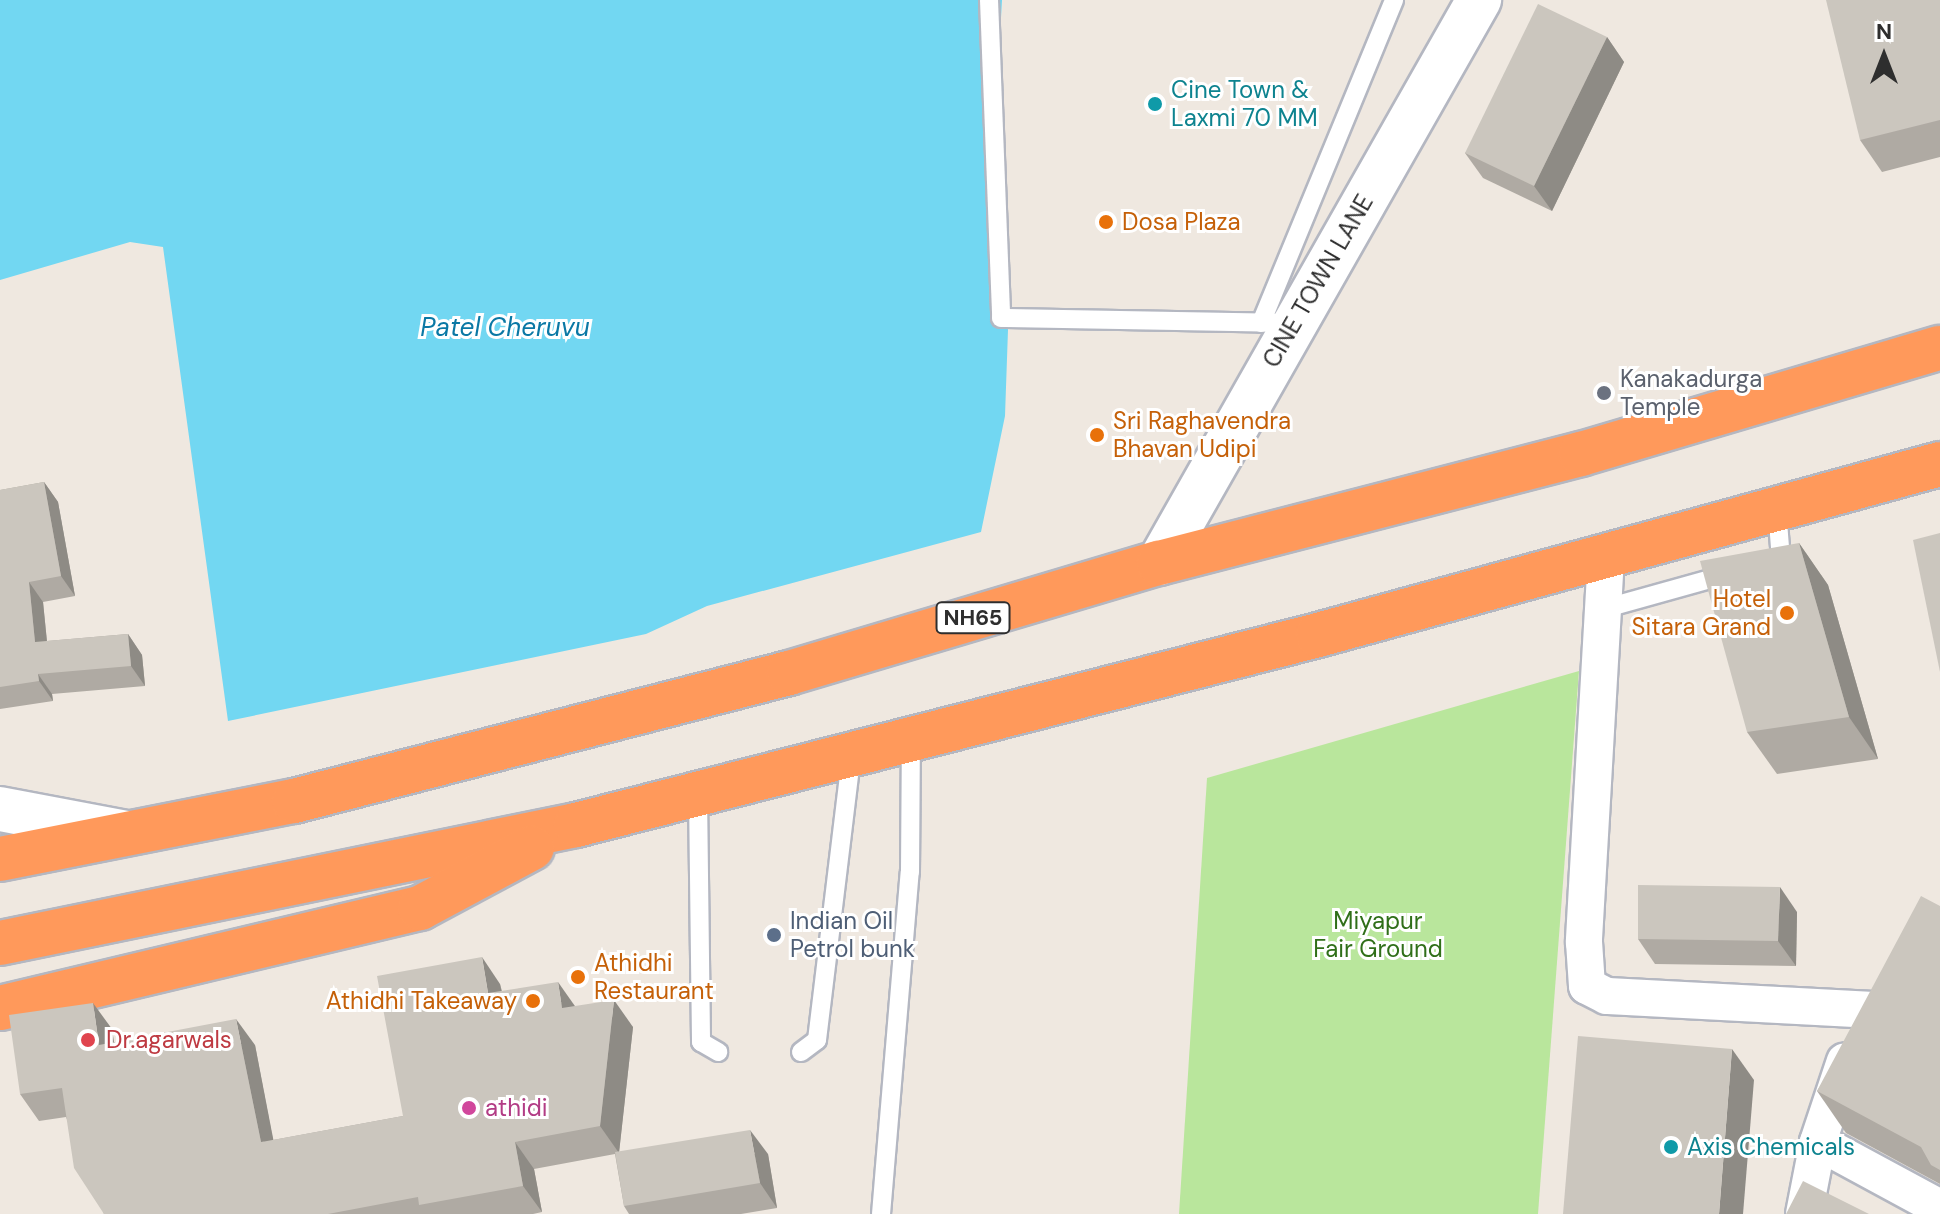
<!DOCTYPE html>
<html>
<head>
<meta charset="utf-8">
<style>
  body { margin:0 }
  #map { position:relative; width:1940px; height:1214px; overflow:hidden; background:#efe8e0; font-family:"DM Sans",sans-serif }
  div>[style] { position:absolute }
  .green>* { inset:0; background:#b9e69c }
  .water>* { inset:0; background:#72d7f2 }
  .roads { filter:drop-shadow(2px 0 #b4b7c1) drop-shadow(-2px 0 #b4b7c1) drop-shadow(0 2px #b4b7c1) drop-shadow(0 -2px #b4b7c1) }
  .lane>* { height:18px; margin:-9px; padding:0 9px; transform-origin:9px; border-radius:9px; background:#fff }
  .street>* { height:36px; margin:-18px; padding:0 18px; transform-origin:18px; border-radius:18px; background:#fff }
  .secondary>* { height:44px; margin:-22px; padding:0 22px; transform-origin:22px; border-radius:22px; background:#fff }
  .highway>* { height:44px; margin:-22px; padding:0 22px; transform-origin:22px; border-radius:22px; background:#ff995b }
  .wall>* { inset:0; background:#afaaa3 }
  .shaded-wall>* { inset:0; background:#8e8b85 }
  .building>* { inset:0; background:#cbc6be }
  .dots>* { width:22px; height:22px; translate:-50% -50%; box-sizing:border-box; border:4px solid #fff; border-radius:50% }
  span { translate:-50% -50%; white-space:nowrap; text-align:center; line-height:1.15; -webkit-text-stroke:6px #fff; paint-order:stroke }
  .shield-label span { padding:2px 6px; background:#fff; border:2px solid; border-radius:6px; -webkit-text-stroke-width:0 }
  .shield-label { font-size:22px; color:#2e2e2e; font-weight:700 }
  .culture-label { font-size:24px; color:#0d838f }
  .left { translate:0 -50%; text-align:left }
  .food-label { font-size:24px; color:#c56008 }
  .right { translate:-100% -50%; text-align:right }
  .street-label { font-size:24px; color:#2e2e2e }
  .worship-label { font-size:24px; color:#5b616d }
  .service-label { font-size:24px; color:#4e5e75 }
  .park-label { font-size:24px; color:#306f19 }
  .health-label { font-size:24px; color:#be3a42 }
  .hotel-label { font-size:24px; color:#b23c85 }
  .water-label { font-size:26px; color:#0a78a5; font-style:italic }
  .north { position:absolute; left:1844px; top:16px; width:80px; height:80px; -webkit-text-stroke:6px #fff; paint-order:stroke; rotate:0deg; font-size:22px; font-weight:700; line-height:32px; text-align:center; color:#2e2e2e }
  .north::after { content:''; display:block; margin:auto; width:28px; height:36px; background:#2e2e2e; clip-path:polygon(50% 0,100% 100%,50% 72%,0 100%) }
</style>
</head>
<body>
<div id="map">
  <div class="green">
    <div style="clip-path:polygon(1579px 671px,1538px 1214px,1179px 1214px,1207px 778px)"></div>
  </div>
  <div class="water">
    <div style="clip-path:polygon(0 0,1002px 0,992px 176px,1008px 330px,1005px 416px,981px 532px,707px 606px,646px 634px,228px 721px,163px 247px,130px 242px,0 280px)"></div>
  </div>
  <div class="roads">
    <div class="lane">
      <div style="left:989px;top:0;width:318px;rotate:87.8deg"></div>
      <div style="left:1001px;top:318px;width:294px;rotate:1deg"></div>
      <div style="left:1261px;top:323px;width:349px;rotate:-67.6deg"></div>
      <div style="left:1772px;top:562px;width:9px;rotate:-13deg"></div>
      <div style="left:1781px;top:560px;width:51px;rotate:-94.5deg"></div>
      <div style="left:1603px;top:609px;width:130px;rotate:-15.6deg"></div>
      <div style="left:698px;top:794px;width:248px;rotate:89.3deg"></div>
      <div style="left:701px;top:1042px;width:20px;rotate:30deg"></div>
      <div style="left:801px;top:1052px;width:20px;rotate:-37deg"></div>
      <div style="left:817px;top:1040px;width:285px;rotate:-83.1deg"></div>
      <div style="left:881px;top:1214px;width:343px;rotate:-85.2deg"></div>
      <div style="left:910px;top:872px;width:131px;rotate:-89.6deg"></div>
    </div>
    <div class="street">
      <div style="left:1606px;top:557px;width:386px;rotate:93.3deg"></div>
      <div style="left:1584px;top:942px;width:44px;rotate:86.1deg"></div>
      <div style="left:1587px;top:986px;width:22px;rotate:27deg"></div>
      <div style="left:1607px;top:996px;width:263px;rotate:3deg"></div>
      <div style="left:1818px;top:1142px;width:139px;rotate:28.4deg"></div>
      <div style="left:1804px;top:1214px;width:73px;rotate:-79deg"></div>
      <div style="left:1818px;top:1142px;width:85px;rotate:-71.6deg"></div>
    </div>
    <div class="secondary">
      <div style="left:1159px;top:563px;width:648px;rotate:-60.39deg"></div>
      <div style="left:0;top:809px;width:128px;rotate:10.8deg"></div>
    </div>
    <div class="highway">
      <div style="left:0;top:859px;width:300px;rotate:-11.2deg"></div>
      <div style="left:294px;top:801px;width:511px;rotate:-14.5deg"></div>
      <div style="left:789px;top:673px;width:386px;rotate:-16.6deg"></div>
      <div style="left:1159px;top:563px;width:436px;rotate:-14.5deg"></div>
      <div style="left:1581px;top:454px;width:374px;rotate:-16.5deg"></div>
      <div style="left:0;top:943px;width:588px;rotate:-11.58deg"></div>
      <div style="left:576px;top:825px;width:766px;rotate:-14.36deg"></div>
      <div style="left:1318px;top:635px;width:645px;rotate:-15.37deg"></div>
      <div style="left:0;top:1008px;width:432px;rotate:-13.4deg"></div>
      <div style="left:420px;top:908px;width:127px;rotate:-28.2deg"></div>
    </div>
  </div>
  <div class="wall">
    <div style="clip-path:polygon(1940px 0,1940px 157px,1882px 172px,1860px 140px)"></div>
    <div style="clip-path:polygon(1607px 37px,1624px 62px,1552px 211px,1483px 178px,1465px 153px)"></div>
    <div style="clip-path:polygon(44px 482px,58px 502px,75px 596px,43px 602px,47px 641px,128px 634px,142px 655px,145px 686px,52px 694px,53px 701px,0 709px,0 490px)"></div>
    <div style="clip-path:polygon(1799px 543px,1828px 585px,1878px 759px,1777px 774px,1747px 732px)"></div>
    <div style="clip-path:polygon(1940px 906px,1940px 1184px,1846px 1133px,1817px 1091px)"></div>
    <div style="clip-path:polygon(1797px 912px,1796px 966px,1655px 964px,1638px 939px)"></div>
    <div style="clip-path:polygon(500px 984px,502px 991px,575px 1006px,633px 1027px,619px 1152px,768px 1154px,777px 1208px,741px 1214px,629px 1214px,624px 1206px,615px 1154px,534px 1169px,542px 1212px,533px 1214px,104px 1214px,66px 1117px,39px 1121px,20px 1094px,112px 1029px,114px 1042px,255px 1045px,273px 1140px,403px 1116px)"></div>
  </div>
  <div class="shaded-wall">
    <div style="clip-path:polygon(1607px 37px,1624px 62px,1552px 211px,1534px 186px)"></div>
    <div style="clip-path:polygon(44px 482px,58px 502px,75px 596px,61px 576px)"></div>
    <div style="clip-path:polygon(1799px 543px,1828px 585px,1878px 759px,1849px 717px)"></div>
    <div style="clip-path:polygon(29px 582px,43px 602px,49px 663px,35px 642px)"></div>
    <div style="clip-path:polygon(128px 634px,142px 655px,145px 686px,131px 666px)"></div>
    <div style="clip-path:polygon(38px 674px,52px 694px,53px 701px,39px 681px)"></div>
    <div style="clip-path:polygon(1780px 887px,1797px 912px,1796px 966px,1778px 941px)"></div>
    <div style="clip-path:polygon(482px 957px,500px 984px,507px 1020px,488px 993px)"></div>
    <div style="clip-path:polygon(558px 982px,577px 1009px,562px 1008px)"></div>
    <div style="clip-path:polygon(614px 1000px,633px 1027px,619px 1153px,600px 1126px)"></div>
    <div style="clip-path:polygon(93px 1003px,112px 1029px,118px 1072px,99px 1045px)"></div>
    <div style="clip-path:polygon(236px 1019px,255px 1045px,279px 1169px,261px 1142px)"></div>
    <div style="clip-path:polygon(1732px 1049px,1754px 1080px,1743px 1214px,1719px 1214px)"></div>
    <div style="clip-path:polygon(750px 1130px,768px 1154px,777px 1208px,760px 1183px)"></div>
    <div style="clip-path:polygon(515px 1142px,534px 1169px,542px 1212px,523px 1186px)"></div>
  </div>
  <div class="building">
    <div style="clip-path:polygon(1826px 0,1940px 0,1940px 120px,1860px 140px)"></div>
    <div style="clip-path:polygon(1538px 4px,1607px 37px,1534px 186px,1465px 153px)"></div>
    <div style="clip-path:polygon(44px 482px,61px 576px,29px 582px,35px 642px,128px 634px,131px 666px,38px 674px,39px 681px,0 687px,0 490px)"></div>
    <div style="clip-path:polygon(1940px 533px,1940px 672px,1913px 540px)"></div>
    <div style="clip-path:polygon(1799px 543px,1849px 717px,1747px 732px,1700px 561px)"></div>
    <div style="clip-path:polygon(1638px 885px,1780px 887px,1778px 941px,1638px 939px)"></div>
    <div style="clip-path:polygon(1921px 896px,1940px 906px,1940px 1170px,1931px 1165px,1921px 1147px,1817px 1091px)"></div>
    <div style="clip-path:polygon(482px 957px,488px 993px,558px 982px,562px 1008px,614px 1000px,600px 1126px,515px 1142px,523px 1186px,419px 1205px,418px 1197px,328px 1214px,104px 1214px,74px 1168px,62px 1088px,20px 1094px,9px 1015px,93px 1003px,99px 1045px,236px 1019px,261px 1142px,403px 1116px,377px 976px)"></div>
    <div style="clip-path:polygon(1578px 1036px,1732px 1049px,1719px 1214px,1563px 1214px)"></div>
    <div style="clip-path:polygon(750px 1130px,760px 1183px,624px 1206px,615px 1152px)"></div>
    <div style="clip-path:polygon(1803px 1181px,1869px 1214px,1786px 1214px)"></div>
  </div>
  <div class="dots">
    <div style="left:1155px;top:104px;background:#0f9aa8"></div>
    <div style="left:1106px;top:222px;background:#e8710a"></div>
    <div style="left:1604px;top:393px;background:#6b7280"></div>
    <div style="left:1097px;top:435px;background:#e8710a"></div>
    <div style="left:1787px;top:613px;background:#e8710a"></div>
    <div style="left:774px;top:935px;background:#5c6f8a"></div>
    <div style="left:578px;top:977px;background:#e8710a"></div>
    <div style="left:533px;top:1001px;background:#e8710a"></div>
    <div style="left:88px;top:1040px;background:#e0444e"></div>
    <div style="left:469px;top:1108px;background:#d1479c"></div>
    <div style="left:1671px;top:1147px;background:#0f9aa8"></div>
  </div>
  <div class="shield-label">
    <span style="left:973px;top:618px">NH65</span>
  </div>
  <div class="culture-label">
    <span class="left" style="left:1171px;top:104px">Cine Town &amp;<br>Laxmi 70 MM</span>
    <span class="left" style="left:1687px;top:1147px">Axis Chemicals</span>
  </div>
  <div class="food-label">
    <span class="left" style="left:1122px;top:222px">Dosa Plaza</span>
    <span class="left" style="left:1113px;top:435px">Sri Raghavendra<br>Bhavan Udipi</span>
    <span class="right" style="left:1771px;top:613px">Hotel<br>Sitara Grand</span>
    <span class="left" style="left:594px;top:977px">Athidhi<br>Restaurant</span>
    <span class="right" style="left:517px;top:1001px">Athidhi Takeaway</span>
  </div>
  <div class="street-label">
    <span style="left:1318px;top:281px;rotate:-60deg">CINE TOWN LANE</span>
  </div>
  <div class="worship-label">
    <span class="left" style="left:1620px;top:393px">Kanakadurga<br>Temple</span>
  </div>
  <div class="service-label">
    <span class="left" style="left:790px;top:935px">Indian Oil<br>Petrol bunk</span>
  </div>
  <div class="park-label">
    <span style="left:1378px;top:935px">Miyapur<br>Fair Ground</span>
  </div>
  <div class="health-label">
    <span class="left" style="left:106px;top:1040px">Dr.agarwals</span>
  </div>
  <div class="hotel-label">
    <span class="left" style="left:485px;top:1108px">athidi</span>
  </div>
  <div class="water-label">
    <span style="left:505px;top:328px">Patel Cheruvu</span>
  </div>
  <div class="north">N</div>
</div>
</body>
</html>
